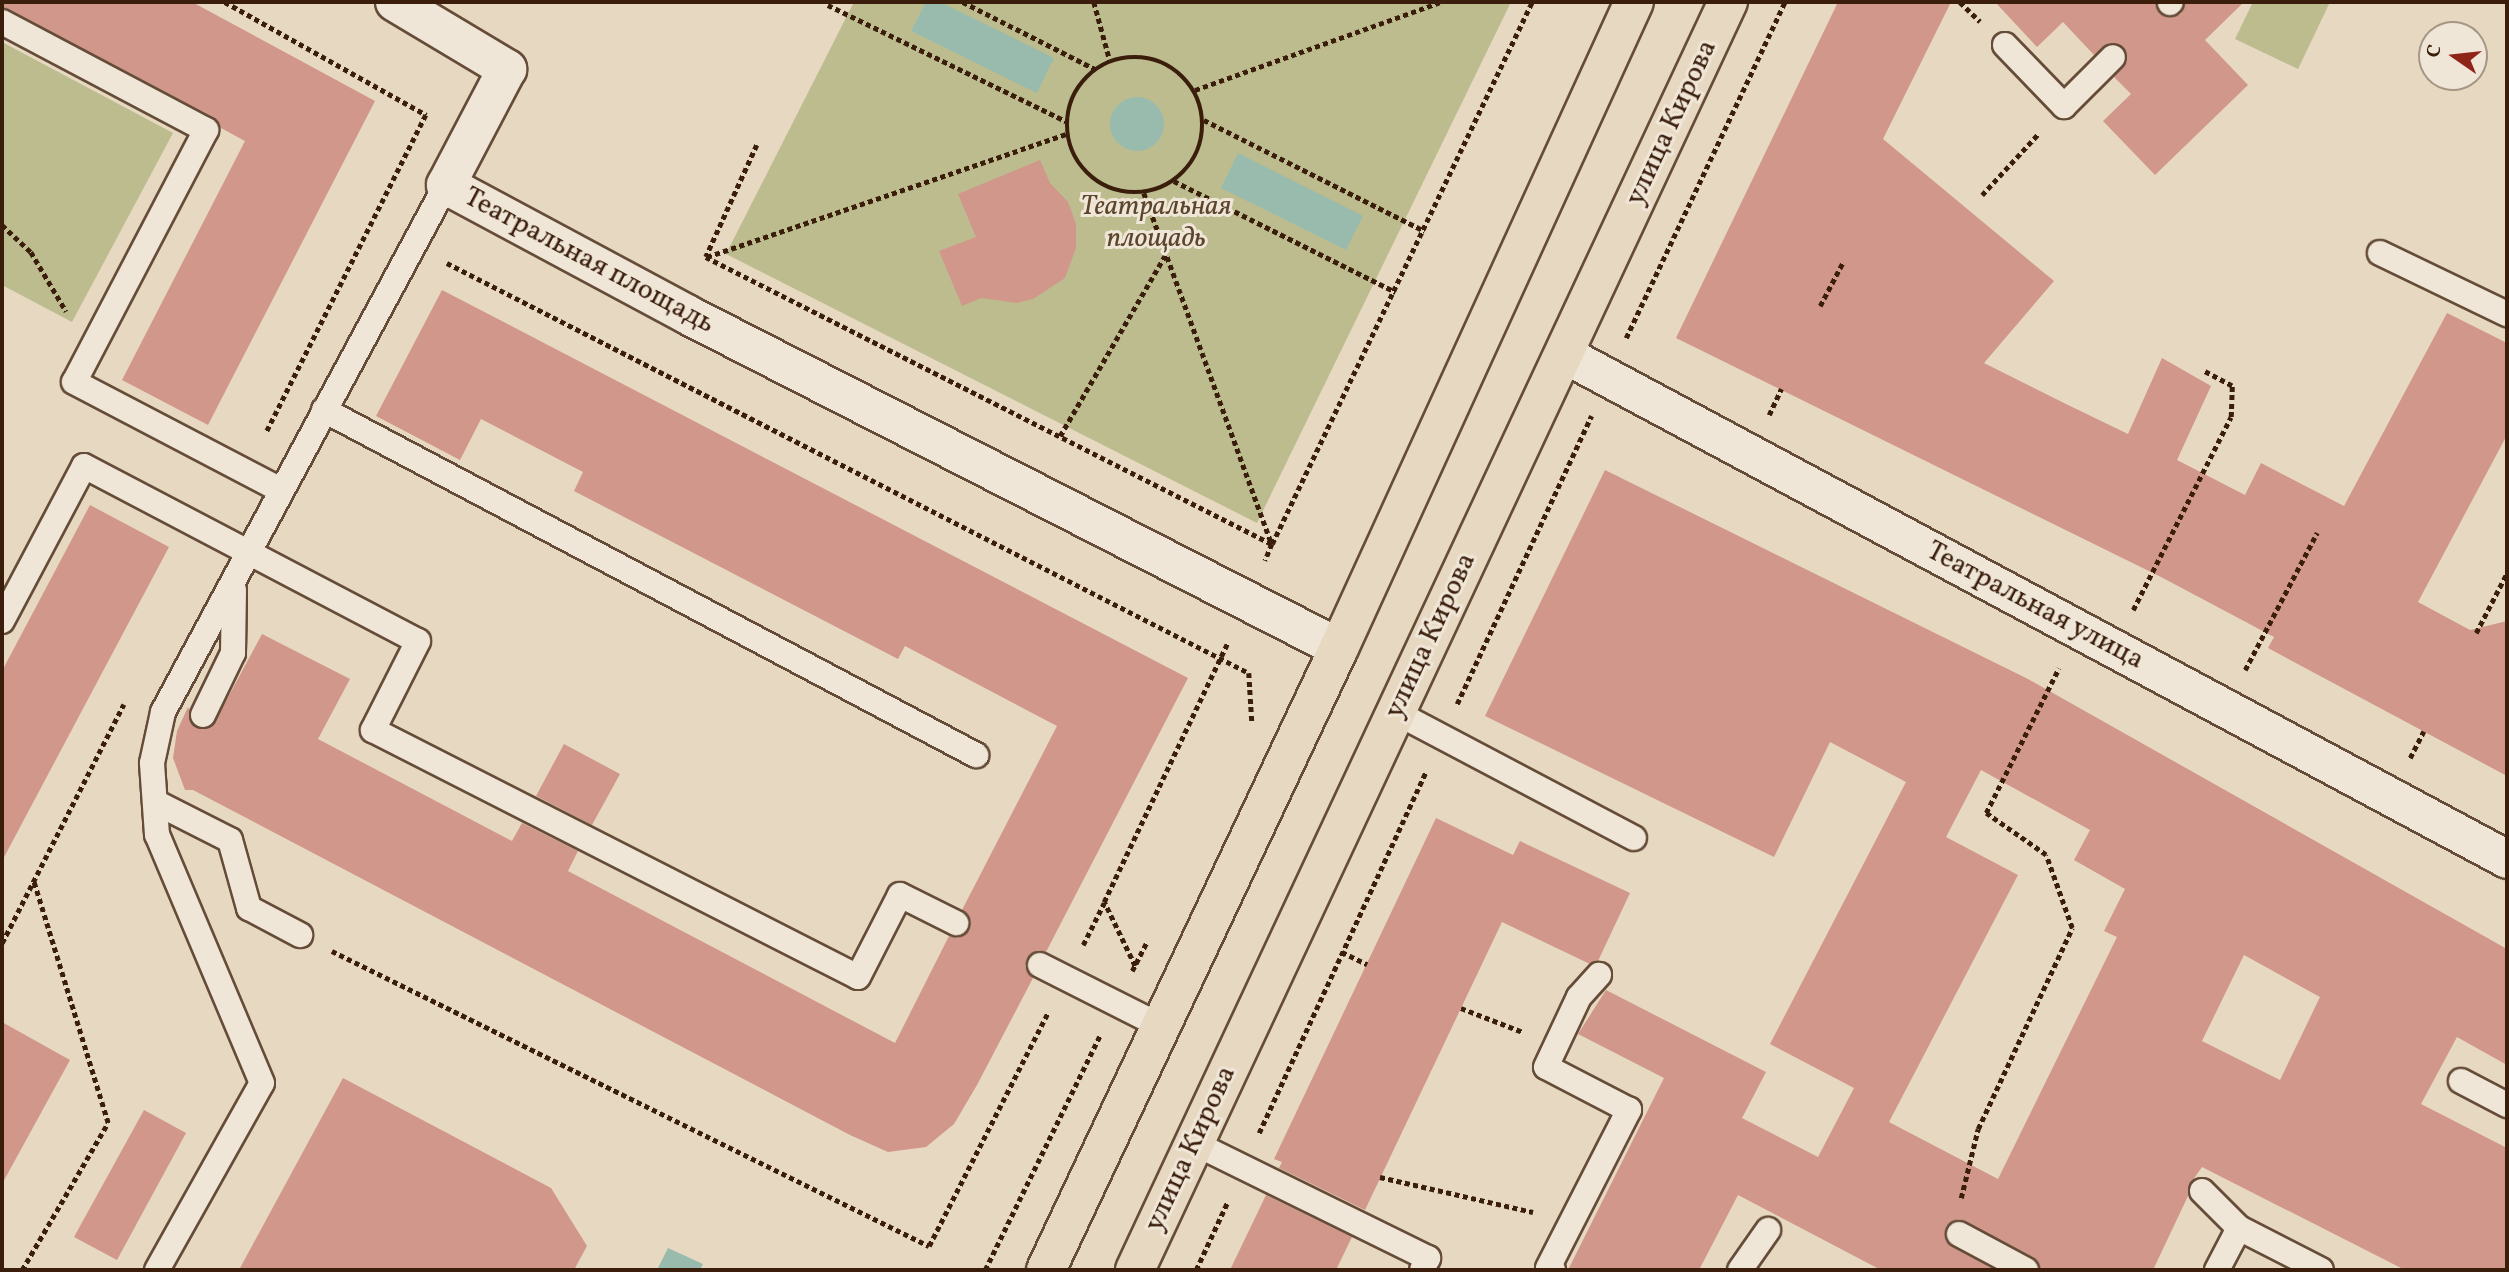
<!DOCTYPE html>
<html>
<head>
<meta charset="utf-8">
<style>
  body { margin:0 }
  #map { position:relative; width:2509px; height:1272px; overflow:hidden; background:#e7d8c1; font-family:Vollkorn,serif }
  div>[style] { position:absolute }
  .green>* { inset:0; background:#bdbc8e }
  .water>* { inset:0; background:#98bbad }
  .round { border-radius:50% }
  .building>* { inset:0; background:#d1978b }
  .path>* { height:4.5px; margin-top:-2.25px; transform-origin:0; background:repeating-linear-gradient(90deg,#3a1d0b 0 5px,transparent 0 8.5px) }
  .path>.ring { margin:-2.25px; padding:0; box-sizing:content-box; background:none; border:4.5px solid #3a1d0b; border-radius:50% }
  .roads { filter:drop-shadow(2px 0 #654c38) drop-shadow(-2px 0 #654c38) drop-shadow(0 2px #654c38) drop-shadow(0 -2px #654c38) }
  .service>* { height:24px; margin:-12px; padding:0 12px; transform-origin:12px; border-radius:12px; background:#efe6d7 }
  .pedestrian>* { height:37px; margin:-18.5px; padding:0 18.5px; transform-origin:18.5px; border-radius:18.5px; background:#efe6d7 }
  .minor>* { height:38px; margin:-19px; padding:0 19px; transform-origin:19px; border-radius:19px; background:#efe6d7 }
  .primary>* { height:38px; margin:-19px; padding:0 19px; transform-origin:19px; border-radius:19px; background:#e7d8c1 }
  span { translate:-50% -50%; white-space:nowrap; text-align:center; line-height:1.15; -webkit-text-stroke:6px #efe6d7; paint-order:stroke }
  .street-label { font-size:28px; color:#3a1d0b }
  .park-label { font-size:28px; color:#5b452c; font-style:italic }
  .frame { position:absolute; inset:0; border:4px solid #3a1d0b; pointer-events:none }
  .north { position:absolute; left:2418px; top:21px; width:70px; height:70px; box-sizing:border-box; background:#efe6d7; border:2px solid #a79685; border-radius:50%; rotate:284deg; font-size:19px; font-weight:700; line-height:28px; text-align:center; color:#3a1d0b }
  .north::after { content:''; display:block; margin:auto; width:24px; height:32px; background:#8f2418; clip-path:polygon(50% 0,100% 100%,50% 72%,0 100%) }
</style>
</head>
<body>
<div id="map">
  <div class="green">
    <div style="clip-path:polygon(854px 2px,1511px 2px,1257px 523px,726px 254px)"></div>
    <div style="clip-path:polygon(2253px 2px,2330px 2px,2298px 69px,2235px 39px)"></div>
    <div style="clip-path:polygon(2px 42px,173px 133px,72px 322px,2px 285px)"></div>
  </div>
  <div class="water">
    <div style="clip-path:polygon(926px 2px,940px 2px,1054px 58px,1037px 93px,911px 31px)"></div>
    <div class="round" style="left:1110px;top:97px;width:54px;height:54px"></div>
    <div style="clip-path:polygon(1238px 153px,1363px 216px,1346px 250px,1221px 188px)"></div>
    <div style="clip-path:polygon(668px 1248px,703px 1264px,700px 1270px,657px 1270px)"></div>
  </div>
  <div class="building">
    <div style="clip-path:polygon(2px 2px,192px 2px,375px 101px,208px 425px,122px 380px,245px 141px,221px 128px,213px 117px,2px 7px)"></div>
    <div style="clip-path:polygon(1838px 2px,1951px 2px,1883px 139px,2054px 281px,1984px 363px,2066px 404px,2128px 434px,2162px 358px,2211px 386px,2177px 460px,2245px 495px,2261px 463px,2344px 506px,2447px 313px,2507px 343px,2507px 435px,2418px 602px,2470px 630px,2507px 621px,2507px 776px,2268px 648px,2274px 637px,2161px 577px,1676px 338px)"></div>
    <div style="clip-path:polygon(1995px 2px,2156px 2px,2159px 13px,2167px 17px,2181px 14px,2185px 2px,2244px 2px,2205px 40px,2248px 85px,2155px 175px,2103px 121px,2131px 94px,2114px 77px,2127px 61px,2124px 47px,2109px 43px,2094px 55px,2063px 22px,2037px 47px)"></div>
    <div style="clip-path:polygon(1040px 160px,1050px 183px,1068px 202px,1076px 224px,1076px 248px,1065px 278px,1033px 299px,1017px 303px,981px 298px,962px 306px,939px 251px,976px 237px,958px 194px)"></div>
    <div style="clip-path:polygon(442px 290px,1188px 678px,1046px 952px,1038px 950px,1027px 958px,1025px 967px,1033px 978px,977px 1085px,954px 1124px,926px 1147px,888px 1152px,850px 1135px,193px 790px,185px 790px,173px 758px,177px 731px,188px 707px,196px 728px,212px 727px,262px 634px,350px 679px,318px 739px,512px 841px,522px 823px,578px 851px,568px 871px,895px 1043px,949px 936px,958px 938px,969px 930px,971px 921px,962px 910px,1057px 726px,905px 646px,898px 659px,574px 491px,583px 472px,481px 419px,460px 460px,376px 416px)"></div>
    <div style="clip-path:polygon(evenodd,1605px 470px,2028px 679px,2507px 949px,2507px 1065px,2457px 1037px,2421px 1104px,2507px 1148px,2507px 1270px,2405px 1270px,2202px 1167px,2188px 1187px,2188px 1196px,2153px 1270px,2041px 1270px,2033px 1257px,1959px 1219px,1946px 1226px,1947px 1242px,1995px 1270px,1881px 1270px,1738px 1195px,1699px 1270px,1568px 1270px,1664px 1078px,1578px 1034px,1606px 990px,1766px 1072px,1742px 1118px,1818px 1157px,1854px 1088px,1770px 1044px,1906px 782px,1830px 742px,1774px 857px,1485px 716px,1605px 470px,1981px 770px,2090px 830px,2074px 860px,2125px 889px,2104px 931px,2117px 937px,1998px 1179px,1889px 1122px,2018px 875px,1946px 837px,1981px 770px,1605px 470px,2244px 955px,2320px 997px,2280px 1080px,2202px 1041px,2244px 955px)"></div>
    <div style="clip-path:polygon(90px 505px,169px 547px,2px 861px,2px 671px)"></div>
    <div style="clip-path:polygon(564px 744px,620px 774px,592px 825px,536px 796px)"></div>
    <div style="clip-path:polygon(1436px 818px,1513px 855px,1520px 841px,1630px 893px,1598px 961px,1590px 964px,1502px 922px,1365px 1210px,1279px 1168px,1282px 1162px,1274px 1159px)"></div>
    <div style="clip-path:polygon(2px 1022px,70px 1060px,2px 1184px)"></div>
    <div style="clip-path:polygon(343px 1078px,551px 1188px,587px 1246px,574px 1270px,239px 1270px)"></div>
    <div style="clip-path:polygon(144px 1110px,186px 1133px,117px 1260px,74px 1237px)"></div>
    <div style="clip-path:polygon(1266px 1195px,1352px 1237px,1336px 1270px,1230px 1270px)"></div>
  </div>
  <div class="path">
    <div style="left:225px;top:2px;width:231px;rotate:29.3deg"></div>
    <div style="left:426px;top:115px;width:356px;rotate:116.7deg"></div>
    <div style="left:963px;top:2px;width:148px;rotate:26.9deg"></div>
    <div style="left:1094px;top:2px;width:61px;rotate:74.8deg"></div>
    <div style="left:1960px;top:2px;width:28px;rotate:44deg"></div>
    <div style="left:828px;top:5px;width:265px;rotate:26deg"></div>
    <div class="ring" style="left:1067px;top:57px;width:131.5px;height:131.5px"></div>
    <div style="left:1195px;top:90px;width:261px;rotate:-19.7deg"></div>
    <div style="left:1204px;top:120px;width:247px;rotate:26.7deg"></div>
    <div style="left:757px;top:145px;width:123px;rotate:114.5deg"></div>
    <div style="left:706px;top:257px;width:635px;rotate:26.89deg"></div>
    <div style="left:1272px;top:544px;width:18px;rotate:112deg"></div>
    <div style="left:1174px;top:181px;width:248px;rotate:26.6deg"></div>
    <div style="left:1144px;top:193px;width:374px;rotate:70deg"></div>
    <div style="left:1272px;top:544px;width:601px;rotate:-64.37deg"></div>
    <div style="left:1982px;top:195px;width:83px;rotate:-47.4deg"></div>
    <div style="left:2px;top:225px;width:40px;rotate:43deg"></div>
    <div style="left:31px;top:252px;width:69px;rotate:59.3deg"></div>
    <div style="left:707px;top:257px;width:380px;rotate:-18.9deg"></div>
    <div style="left:447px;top:263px;width:901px;rotate:27.08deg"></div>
    <div style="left:1249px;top:673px;width:49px;rotate:86.5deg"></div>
    <div style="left:1820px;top:306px;width:50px;rotate:-62.4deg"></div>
    <div style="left:1626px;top:338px;width:372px;rotate:-64.7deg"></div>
    <div style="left:1769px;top:415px;width:29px;rotate:-65deg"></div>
    <div style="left:1060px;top:436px;width:211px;rotate:-59.8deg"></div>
    <div style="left:2133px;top:610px;width:216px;rotate:-63.1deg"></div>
    <div style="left:2231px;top:417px;width:31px;rotate:-88deg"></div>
    <div style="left:2232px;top:386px;width:32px;rotate:-152deg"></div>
    <div style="left:2476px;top:633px;width:68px;rotate:-62.7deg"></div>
    <div style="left:2245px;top:670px;width:155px;rotate:-62.3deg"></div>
    <div style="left:1457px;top:704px;width:318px;rotate:-65deg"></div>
    <div style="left:2410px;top:758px;width:30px;rotate:-63deg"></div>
    <div style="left:2px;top:943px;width:268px;rotate:-63deg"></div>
    <div style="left:1083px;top:945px;width:47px;rotate:-63.4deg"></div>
    <div style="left:332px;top:951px;width:666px;rotate:26.3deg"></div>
    <div style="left:929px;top:1246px;width:263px;rotate:-63deg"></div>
    <div style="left:1342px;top:952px;width:28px;rotate:26deg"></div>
    <div style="left:1135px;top:966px;width:71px;rotate:-115.8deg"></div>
    <div style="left:1104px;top:902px;width:288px;rotate:-64.5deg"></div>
    <div style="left:1132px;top:971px;width:34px;rotate:-63deg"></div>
    <div style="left:1461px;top:1008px;width:66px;rotate:21.2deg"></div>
    <div style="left:1259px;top:1133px;width:398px;rotate:-65.2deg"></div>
    <div style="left:1380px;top:1177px;width:157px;rotate:12.9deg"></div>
    <div style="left:1961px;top:1198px;width:71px;rotate:-76.2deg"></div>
    <div style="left:1978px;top:1129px;width:222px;rotate:-64.9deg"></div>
    <div style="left:2072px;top:928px;width:77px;rotate:-109.6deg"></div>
    <div style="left:2046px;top:855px;width:73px;rotate:-145deg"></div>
    <div style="left:1986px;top:813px;width:162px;rotate:-63.3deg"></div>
    <div style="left:22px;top:1270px;width:170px;rotate:-59.7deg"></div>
    <div style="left:108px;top:1123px;width:255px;rotate:-107.1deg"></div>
    <div style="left:985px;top:1270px;width:262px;rotate:-63.9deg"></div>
    <div style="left:1196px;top:1270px;width:76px;rotate:-65.1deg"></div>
  </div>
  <div class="roads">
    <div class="service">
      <div style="left:2170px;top:3px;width:1px;rotate:-45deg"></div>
      <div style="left:2px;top:22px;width:231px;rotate:27.9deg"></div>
      <div style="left:206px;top:130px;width:284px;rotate:117.6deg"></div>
      <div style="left:74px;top:382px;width:233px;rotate:27.6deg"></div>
      <div style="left:2005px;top:45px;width:85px;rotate:46deg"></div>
      <div style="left:2064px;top:106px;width:69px;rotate:-45deg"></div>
      <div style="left:2380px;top:253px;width:141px;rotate:25.7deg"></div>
      <div style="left:324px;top:410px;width:738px;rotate:27.89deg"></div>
      <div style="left:2px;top:621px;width:175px;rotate:-62.1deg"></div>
      <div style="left:84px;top:466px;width:377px;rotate:27.7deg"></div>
      <div style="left:418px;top:641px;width:100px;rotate:116.8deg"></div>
      <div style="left:373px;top:730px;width:544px;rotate:26.99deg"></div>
      <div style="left:858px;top:977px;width:92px;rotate:-62.9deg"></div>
      <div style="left:900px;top:895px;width:63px;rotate:26.6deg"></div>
      <div style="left:1395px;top:712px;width:270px;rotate:27.8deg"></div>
      <div style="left:203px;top:715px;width:69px;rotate:-64.2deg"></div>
      <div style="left:233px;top:653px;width:63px;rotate:-89.1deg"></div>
      <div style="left:155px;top:802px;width:84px;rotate:26.9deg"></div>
      <div style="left:230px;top:840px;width:71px;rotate:74.4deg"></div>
      <div style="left:249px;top:908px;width:58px;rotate:27.9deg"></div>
      <div style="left:1040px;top:965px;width:136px;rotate:26.8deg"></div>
      <div style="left:2461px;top:1081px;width:52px;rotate:27.6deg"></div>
      <div style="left:1194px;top:1143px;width:261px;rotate:26.2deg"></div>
      <div style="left:1428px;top:1258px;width:13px;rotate:117deg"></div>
      <div style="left:2202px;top:1191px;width:52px;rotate:45deg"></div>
      <div style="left:2239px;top:1228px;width:92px;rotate:27.1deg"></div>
      <div style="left:1959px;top:1234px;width:76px;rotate:28.2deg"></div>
      <div style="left:157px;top:1270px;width:214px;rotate:-60.7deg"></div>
      <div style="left:262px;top:1083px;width:269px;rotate:-112.9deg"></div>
      <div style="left:157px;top:835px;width:72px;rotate:-94deg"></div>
      <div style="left:152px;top:763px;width:52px;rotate:-77.8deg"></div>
      <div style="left:163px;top:712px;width:598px;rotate:-61.76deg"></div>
      <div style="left:1553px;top:1270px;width:5px;rotate:-158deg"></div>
      <div style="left:1548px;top:1268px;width:178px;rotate:-62.9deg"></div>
      <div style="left:1629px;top:1110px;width:93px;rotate:-152.6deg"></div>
      <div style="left:1546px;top:1067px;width:77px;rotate:-64.8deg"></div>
      <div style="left:1579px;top:997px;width:30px;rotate:-48deg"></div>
      <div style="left:1740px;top:1270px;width:49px;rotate:-55deg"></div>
      <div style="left:2217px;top:1270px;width:47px;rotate:-62.4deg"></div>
    </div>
    <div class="pedestrian">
      <div style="left:1564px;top:354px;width:1070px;rotate:28.17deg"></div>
    </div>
    <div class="minor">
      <div style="left:395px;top:2px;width:131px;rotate:30.9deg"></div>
      <div style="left:507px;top:69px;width:131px;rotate:117.7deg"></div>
      <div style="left:446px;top:185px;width:275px;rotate:28.2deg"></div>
      <div style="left:688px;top:315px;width:731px;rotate:27.09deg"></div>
    </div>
    <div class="primary">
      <div style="left:1046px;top:1270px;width:688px;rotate:-64.78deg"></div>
      <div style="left:1339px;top:648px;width:710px;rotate:-65.46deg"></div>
      <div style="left:1135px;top:1270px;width:1400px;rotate:-64.94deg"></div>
    </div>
  </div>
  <div class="street-label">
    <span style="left:1672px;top:123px;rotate:-65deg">улица Кирова</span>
    <span style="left:589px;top:261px;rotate:28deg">Театральная площадь</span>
    <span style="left:2035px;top:606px;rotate:28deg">Театральная улица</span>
    <span style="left:1431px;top:636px;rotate:-65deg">улица Кирова</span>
    <span style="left:1191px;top:1149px;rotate:-65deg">улица Кирова</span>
  </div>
  <div class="park-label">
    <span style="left:1156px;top:223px">Театральная<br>площадь</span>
  </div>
  <div class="frame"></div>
  <div class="north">С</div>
</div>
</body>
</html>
